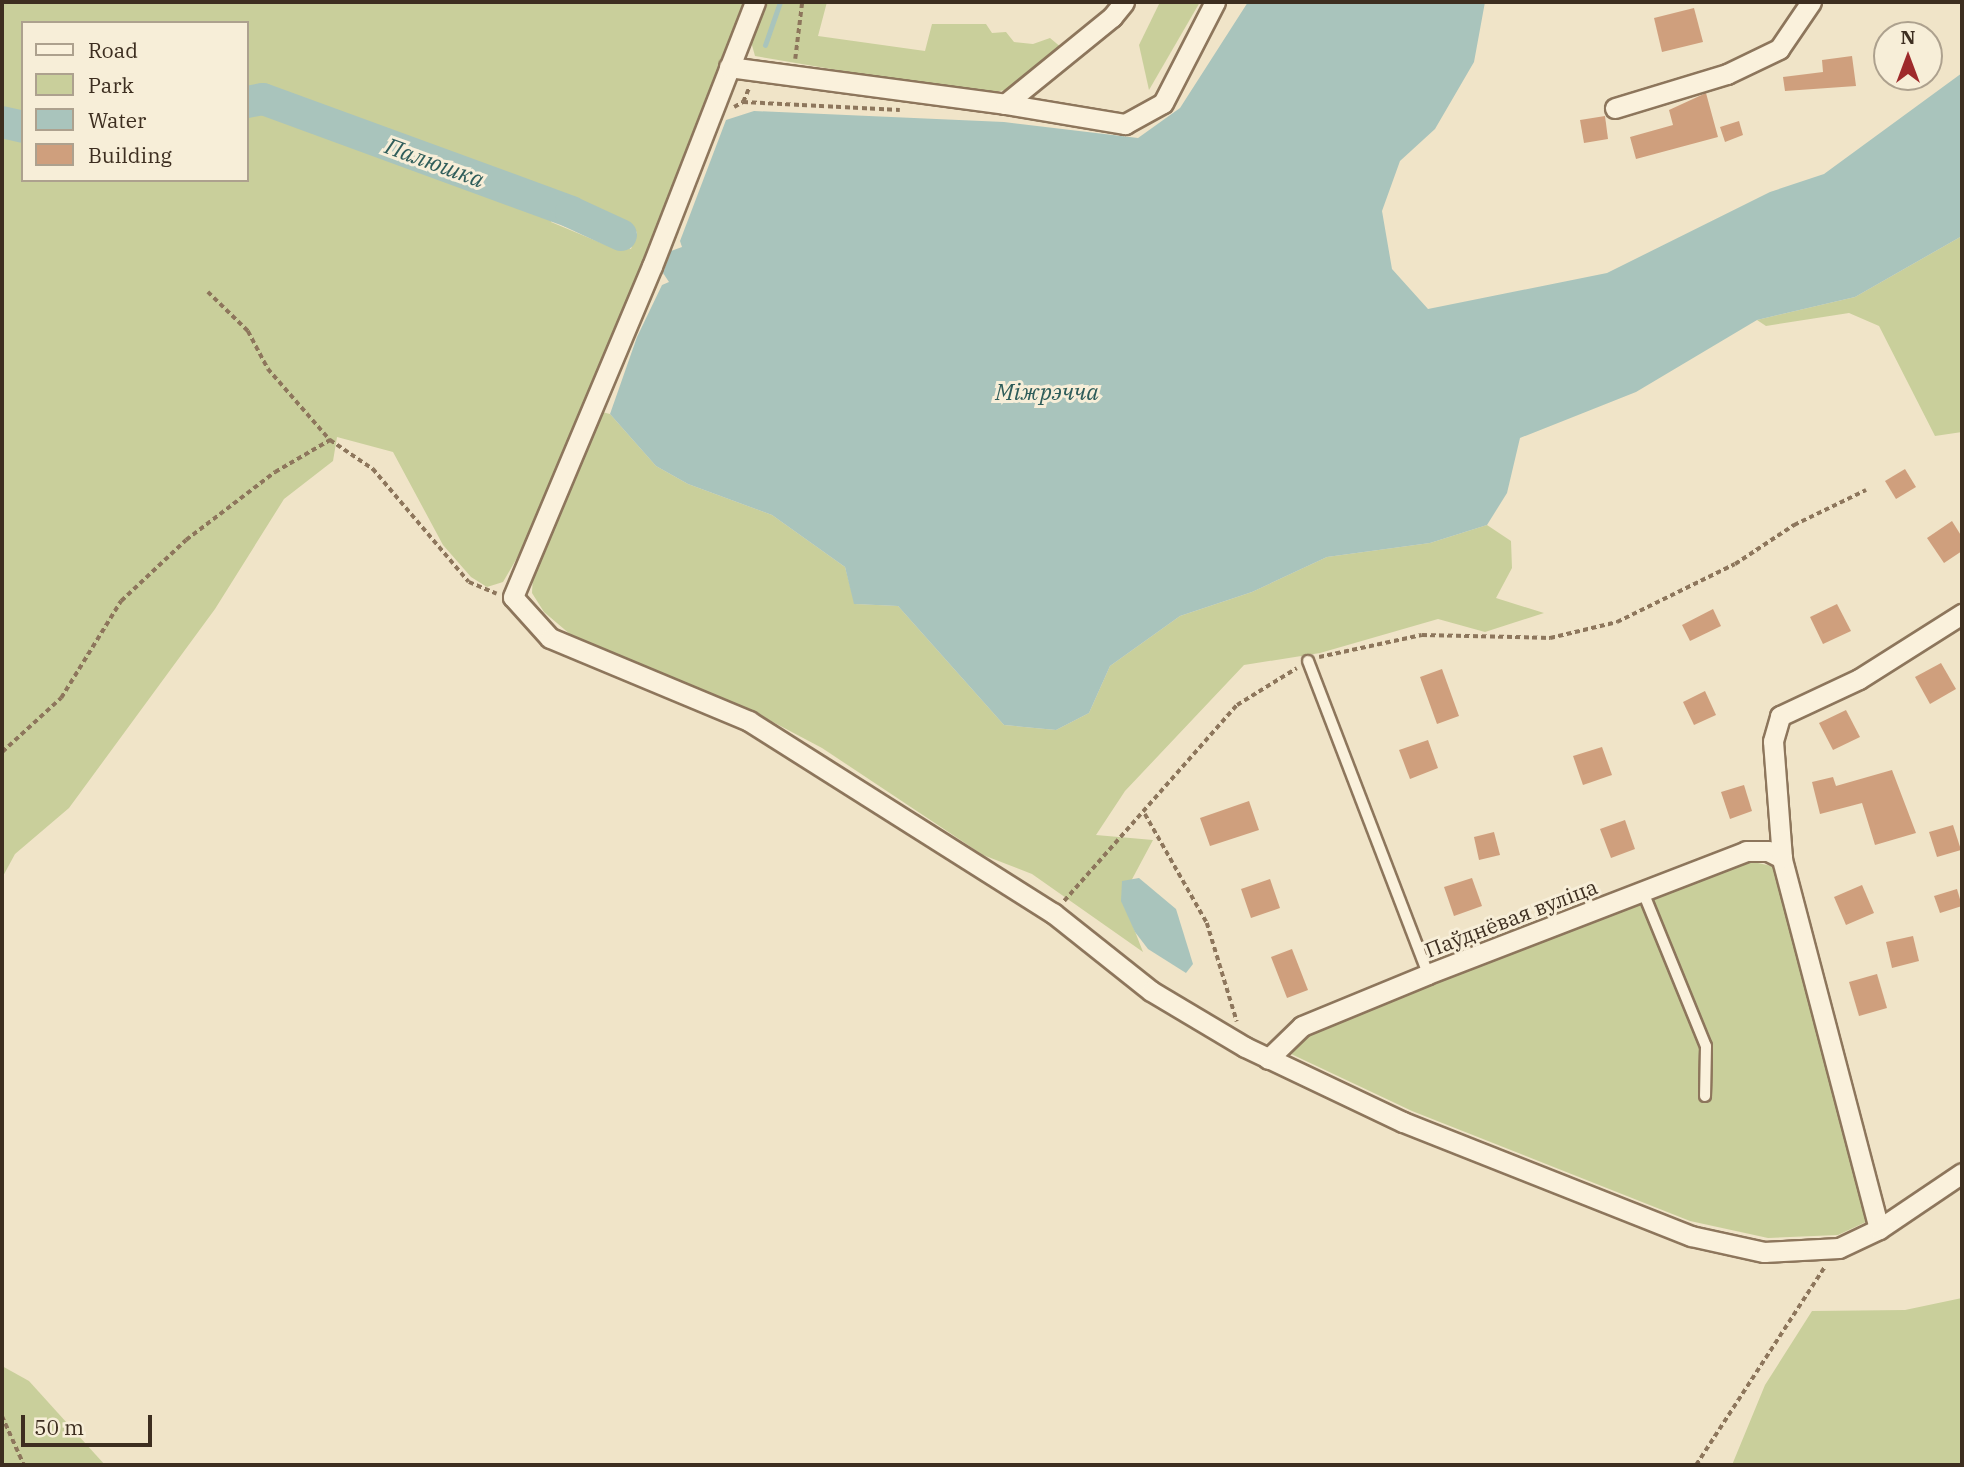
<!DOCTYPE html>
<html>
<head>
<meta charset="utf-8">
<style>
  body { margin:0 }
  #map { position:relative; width:1964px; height:1467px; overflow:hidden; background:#f0e4c8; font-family:"IBM Plex Serif",serif }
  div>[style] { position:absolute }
  .green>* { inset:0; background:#c9cf9b }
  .water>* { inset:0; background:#a9c4bc }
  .stream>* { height:5px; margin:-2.5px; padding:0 2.5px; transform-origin:2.5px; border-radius:2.5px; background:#a9c4bc }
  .river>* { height:32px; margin:-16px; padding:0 16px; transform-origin:16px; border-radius:16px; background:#a9c4bc }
  .building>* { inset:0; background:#cf9f7d }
  .path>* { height:3.5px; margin-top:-1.75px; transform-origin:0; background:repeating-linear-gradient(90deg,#8d765c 0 5px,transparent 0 8.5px) }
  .roads { filter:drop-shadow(2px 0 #8d765c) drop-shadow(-2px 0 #8d765c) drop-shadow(0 2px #8d765c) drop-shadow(0 -2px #8d765c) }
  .lane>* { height:10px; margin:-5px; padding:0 5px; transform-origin:5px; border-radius:5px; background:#faf1dc }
  .street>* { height:19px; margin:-9.5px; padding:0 9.5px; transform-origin:9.5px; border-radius:9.5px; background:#faf1dc }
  span { translate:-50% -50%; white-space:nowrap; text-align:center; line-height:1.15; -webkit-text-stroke:6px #f7eed8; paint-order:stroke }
  .street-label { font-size:21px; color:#3d2e20 }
  .water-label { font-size:23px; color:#2f5d5a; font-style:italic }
  .frame { position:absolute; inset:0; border:4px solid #3d2e20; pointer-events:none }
  .legend { position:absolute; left:21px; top:21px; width:228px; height:161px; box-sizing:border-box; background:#f7eed8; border:2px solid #ada18e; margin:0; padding:9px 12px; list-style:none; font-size:21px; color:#3d2e20 }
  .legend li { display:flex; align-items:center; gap:14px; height:35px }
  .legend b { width:35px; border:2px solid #ada18e }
  .north { position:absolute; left:1873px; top:21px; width:70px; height:70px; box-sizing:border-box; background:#f7eed8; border:2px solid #ada18e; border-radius:50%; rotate:0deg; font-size:19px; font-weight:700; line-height:28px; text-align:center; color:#3d2e20 }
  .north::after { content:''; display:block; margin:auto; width:24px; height:32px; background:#9e2a2b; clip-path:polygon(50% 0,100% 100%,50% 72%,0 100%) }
  .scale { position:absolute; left:21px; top:1415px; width:131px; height:32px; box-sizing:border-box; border:4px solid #3d2e20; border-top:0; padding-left:9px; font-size:21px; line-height:24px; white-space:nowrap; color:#3d2e20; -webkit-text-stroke:5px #f7eed8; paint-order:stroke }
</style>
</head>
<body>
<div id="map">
  <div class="green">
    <div style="clip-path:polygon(evenodd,2px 2px,744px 2px,645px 259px,521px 551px,503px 582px,487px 587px,471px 577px,443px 545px,393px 452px,337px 437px,333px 461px,284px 499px,215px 609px,69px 808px,15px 854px,2px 878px,2px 2px,23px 23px,247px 23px,247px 180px,23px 180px,23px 23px,2px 2px,561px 198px,618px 219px,637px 232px,631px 249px,618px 243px,606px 245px,551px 222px,561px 198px)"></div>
    <div style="clip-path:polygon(764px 2px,827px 2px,818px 36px,925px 51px,932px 24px,986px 24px,992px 33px,1006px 32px,1014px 42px,1033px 44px,1050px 38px,1062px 48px,1006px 90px,978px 94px,755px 56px,750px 38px)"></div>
    <div style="clip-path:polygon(1160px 2px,1200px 2px,1149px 90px,1139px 45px)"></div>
    <div style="clip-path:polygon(1962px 236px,1962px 432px,1935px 436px,1879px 326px,1849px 313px,1766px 326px,1757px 320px,1855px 297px)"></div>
    <div style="clip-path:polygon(598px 411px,610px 414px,656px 466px,688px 484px,772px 515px,845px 567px,855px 604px,898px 606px,1004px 725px,1056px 730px,1089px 713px,1110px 666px,1180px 616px,1252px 592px,1327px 557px,1430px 543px,1487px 525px,1511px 541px,1512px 568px,1496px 598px,1544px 613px,1485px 632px,1438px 619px,1320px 653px,1244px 665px,1125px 791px,1096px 835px,1153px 840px,1122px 898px,1143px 952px,1032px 874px,983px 855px,822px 748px,754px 712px,571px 635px,544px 612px,532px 593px,533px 575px)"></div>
    <div style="clip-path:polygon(1749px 861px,1776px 867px,1868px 1221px,1838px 1235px,1768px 1238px,1690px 1221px,1412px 1111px,1289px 1053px,1307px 1032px)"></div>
    <div style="clip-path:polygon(1962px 1298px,1962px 1465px,1732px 1465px,1765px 1385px,1812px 1311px,1905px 1310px)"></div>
    <div style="clip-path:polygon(2px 1366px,29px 1381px,105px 1465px,2px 1465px)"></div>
  </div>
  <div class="water">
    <div style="clip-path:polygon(1248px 2px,1485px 2px,1474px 62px,1435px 129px,1400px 161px,1382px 211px,1392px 269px,1428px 309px,1607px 273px,1770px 192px,1824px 174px,1962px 73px,1962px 236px,1855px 297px,1757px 320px,1636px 392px,1520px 438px,1507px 493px,1487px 525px,1430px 543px,1327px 557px,1252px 592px,1180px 616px,1110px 666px,1089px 713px,1056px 730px,1004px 725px,898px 606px,854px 604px,845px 567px,772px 515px,688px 484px,656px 466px,610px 414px,637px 337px,662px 285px,669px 282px,663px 273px,671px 251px,682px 247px,680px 241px,726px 120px,754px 111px,1004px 122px,1138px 138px,1180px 108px)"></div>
    <div style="clip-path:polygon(587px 206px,619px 219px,624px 227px,618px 243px,606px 245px,575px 231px,571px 212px)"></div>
    <div style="clip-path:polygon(1139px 878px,1176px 909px,1193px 964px,1186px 973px,1148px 949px,1135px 932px,1121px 901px,1122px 881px)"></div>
  </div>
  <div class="stream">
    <div style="left:765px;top:45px;width:46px;rotate:-70.8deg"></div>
  </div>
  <div class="river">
    <div style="left:247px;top:102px;width:16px;rotate:-11deg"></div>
    <div style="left:263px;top:99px;width:328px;rotate:20.1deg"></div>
    <div style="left:571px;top:212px;width:55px;rotate:24.7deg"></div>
    <div style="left:2px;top:122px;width:22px;rotate:13deg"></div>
  </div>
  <div class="building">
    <div style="clip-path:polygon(1694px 8px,1703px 42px,1662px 52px,1654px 18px)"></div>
    <div style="clip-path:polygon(1852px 56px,1856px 86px,1785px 91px,1783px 77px,1823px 72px,1822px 60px)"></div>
    <div style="clip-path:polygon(1706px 93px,1718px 137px,1636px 159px,1630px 137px,1673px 125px,1669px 110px)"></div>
    <div style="clip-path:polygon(1605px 116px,1608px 139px,1584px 143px,1580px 120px)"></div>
    <div style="clip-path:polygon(1739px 121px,1743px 135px,1725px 142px,1720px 127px)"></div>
    <div style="clip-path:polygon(1905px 469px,1916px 487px,1896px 499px,1885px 481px)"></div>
    <div style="clip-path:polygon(1952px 521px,1962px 537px,1962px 551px,1944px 563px,1927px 538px)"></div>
    <div style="clip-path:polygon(1837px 604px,1851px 631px,1823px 644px,1810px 617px)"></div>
    <div style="clip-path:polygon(1713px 609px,1721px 626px,1690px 641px,1682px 625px)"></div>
    <div style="clip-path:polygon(1941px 663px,1956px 689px,1930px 704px,1915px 677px)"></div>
    <div style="clip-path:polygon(1442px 669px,1459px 716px,1437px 724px,1420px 677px)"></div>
    <div style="clip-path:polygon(1705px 691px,1716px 715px,1694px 725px,1683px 702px)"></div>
    <div style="clip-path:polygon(1846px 710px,1860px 737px,1833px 750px,1819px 723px)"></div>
    <div style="clip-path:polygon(1428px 740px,1438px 768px,1410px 779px,1399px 750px)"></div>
    <div style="clip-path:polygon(1602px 747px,1612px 775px,1583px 785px,1573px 756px)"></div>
    <div style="clip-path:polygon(1892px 770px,1916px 833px,1875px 845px,1862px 803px,1820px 814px,1812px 782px,1833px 777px,1836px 786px)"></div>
    <div style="clip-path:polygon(1744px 785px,1752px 811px,1730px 819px,1721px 792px)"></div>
    <div style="clip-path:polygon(1249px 801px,1259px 830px,1210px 846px,1200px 818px)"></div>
    <div style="clip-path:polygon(1625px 820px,1635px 849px,1611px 858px,1600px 829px)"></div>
    <div style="clip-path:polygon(1953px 825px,1961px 850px,1937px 857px,1929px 832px)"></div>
    <div style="clip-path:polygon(1494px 832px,1500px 855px,1479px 860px,1474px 837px)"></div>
    <div style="clip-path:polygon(1472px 878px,1482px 906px,1454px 916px,1444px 887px)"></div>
    <div style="clip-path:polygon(1270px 879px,1280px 908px,1251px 918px,1241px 889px)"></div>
    <div style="clip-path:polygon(1862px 885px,1874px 913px,1846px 925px,1834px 897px)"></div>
    <div style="clip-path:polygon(1957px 889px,1962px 906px,1940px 913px,1934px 896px)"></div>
    <div style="clip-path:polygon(1913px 936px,1919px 961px,1892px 968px,1886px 942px)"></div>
    <div style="clip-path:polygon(1292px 949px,1308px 990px,1287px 998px,1271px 957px)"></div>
    <div style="clip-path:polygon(1877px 974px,1887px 1008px,1859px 1016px,1849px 982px)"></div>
  </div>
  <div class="path">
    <div style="left:795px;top:59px;width:57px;rotate:-83deg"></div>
    <div style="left:743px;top:102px;width:15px;rotate:-67deg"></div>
    <div style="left:734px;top:107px;width:10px;rotate:-29deg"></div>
    <div style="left:743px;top:102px;width:157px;rotate:2.9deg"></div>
    <div style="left:208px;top:292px;width:56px;rotate:44.3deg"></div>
    <div style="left:248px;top:331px;width:43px;rotate:62.2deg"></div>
    <div style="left:268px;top:369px;width:94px;rotate:48.9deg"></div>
    <div style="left:1319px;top:657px;width:105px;rotate:-12.1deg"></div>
    <div style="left:1422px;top:635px;width:128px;rotate:1.3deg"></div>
    <div style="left:1550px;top:638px;width:69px;rotate:-13.4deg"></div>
    <div style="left:1617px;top:622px;width:131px;rotate:-26.2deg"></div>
    <div style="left:1735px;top:564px;width:71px;rotate:-33.5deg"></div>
    <div style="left:1794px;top:525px;width:80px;rotate:-25.9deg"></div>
    <div style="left:2px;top:752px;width:80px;rotate:-42.5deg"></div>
    <div style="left:61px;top:698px;width:114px;rotate:-58.3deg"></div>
    <div style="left:121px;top:601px;width:89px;rotate:-43.2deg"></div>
    <div style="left:186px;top:540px;width:112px;rotate:-37.4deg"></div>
    <div style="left:275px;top:472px;width:64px;rotate:-30.2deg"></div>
    <div style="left:330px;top:440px;width:52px;rotate:34deg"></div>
    <div style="left:373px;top:469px;width:148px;rotate:49.7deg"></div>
    <div style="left:469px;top:582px;width:30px;rotate:23deg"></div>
    <div style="left:1145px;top:814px;width:125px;rotate:60.4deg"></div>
    <div style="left:1207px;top:923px;width:103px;rotate:73.1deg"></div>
    <div style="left:1064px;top:901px;width:261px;rotate:-48.6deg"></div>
    <div style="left:1237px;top:705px;width:70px;rotate:-31.7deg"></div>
    <div style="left:2px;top:1416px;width:54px;rotate:65.8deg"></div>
    <div style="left:1696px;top:1465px;width:235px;rotate:-57deg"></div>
  </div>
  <div class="roads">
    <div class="lane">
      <div style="left:1308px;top:661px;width:335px;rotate:69deg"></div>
      <div style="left:1643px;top:892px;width:166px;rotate:67.8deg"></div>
      <div style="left:1706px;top:1046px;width:50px;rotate:91.1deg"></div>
    </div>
    <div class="street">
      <div style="left:755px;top:2px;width:283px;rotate:111.3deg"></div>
      <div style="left:652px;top:266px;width:359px;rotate:112.8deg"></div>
      <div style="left:513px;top:597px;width:55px;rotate:47.9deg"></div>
      <div style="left:550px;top:638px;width:216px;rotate:22.6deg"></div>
      <div style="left:749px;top:721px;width:360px;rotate:32.3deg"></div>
      <div style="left:1053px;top:913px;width:125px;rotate:38.5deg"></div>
      <div style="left:1151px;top:991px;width:109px;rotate:30.8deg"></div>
      <div style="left:1245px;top:1047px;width:175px;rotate:25.4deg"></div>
      <div style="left:1403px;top:1122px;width:310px;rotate:21.6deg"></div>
      <div style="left:1691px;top:1236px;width:75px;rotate:12.4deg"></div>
      <div style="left:1764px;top:1252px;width:75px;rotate:-3.1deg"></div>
      <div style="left:1839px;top:1248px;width:44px;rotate:-25.4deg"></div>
      <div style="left:1879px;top:1229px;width:100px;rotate:-34deg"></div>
      <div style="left:729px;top:67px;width:278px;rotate:7.6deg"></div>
      <div style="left:1005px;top:104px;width:138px;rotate:-39.1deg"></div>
      <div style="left:1112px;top:17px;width:19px;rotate:-51deg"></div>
      <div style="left:1005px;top:104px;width:122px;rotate:9.5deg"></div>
      <div style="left:1125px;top:124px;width:43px;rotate:-28.9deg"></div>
      <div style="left:1163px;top:103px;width:114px;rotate:-62.8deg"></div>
      <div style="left:1615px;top:108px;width:117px;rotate:-16.9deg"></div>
      <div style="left:1727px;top:74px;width:58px;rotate:-25.7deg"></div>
      <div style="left:1779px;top:49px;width:57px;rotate:-55.8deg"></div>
      <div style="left:1268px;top:1059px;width:47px;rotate:-44.1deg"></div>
      <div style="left:1302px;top:1026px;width:136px;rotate:-22.4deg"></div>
      <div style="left:1428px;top:974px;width:341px;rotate:-21.1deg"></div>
      <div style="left:1746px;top:851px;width:22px"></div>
      <div style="left:1768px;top:851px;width:16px;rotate:27deg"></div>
      <div style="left:1879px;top:1229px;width:383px;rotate:-104.7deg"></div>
      <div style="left:1782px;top:858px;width:117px;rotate:-94.4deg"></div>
      <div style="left:1773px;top:741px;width:26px;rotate:-74deg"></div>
      <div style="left:1780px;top:716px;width:87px;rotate:-25.1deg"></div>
      <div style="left:1859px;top:679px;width:122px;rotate:-32.3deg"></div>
    </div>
  </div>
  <div class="street-label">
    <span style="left:1511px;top:918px;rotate:-21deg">Паўднёвая вуліца</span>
  </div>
  <div class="water-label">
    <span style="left:435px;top:162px;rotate:20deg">Палюшка</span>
    <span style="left:1047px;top:391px">Міжрэчча</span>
  </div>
  <div class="frame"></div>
  <ul class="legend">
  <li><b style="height:9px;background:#faf1dc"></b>Road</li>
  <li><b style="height:19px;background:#c9cf9b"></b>Park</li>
  <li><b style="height:19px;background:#a9c4bc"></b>Water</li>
  <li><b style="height:19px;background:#cf9f7d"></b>Building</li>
  </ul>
  <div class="north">N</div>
  <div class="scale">50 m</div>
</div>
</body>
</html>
